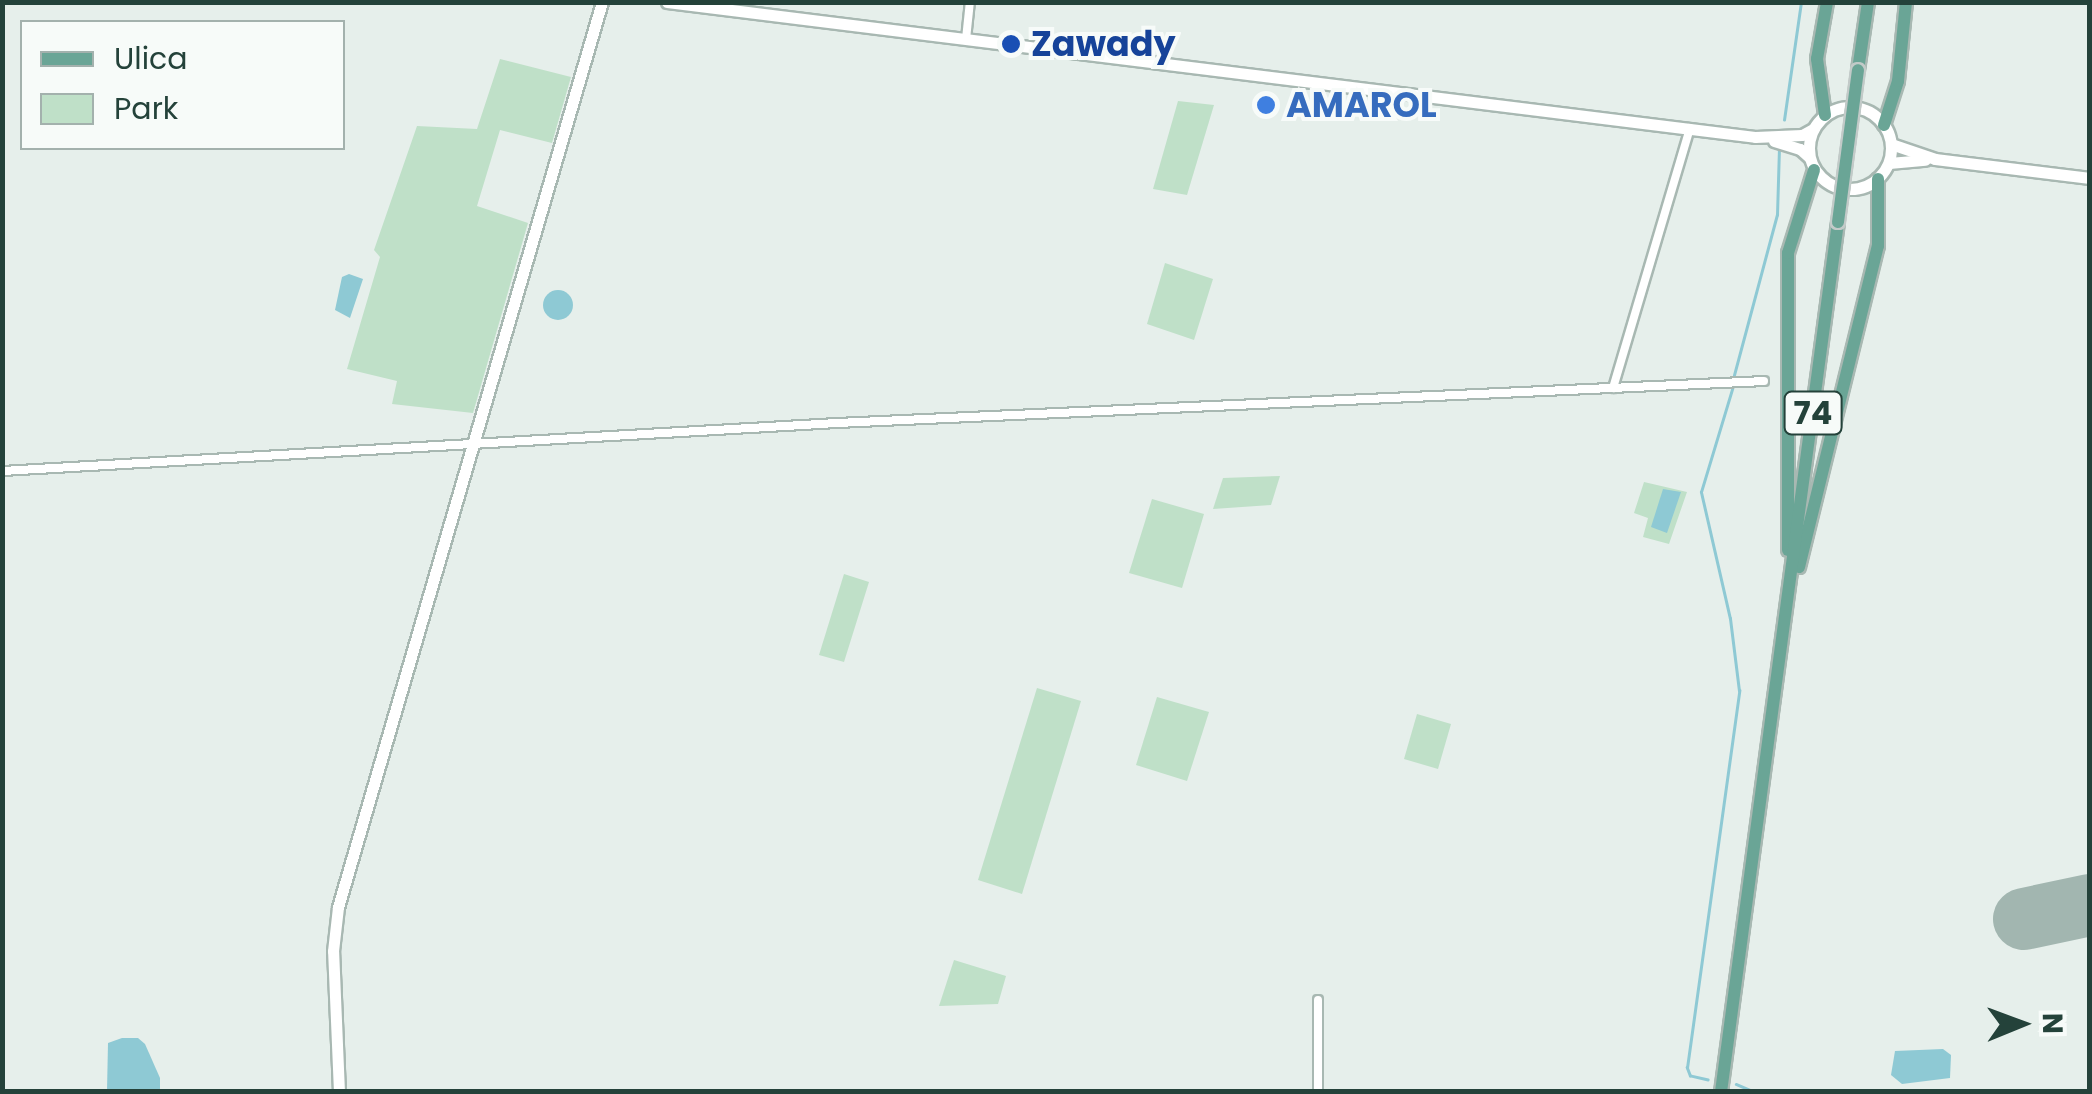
<!DOCTYPE html>
<html>
<head>
<meta charset="utf-8">
<style>
  body { margin:0 }
  #map { position:relative; width:2092px; height:1094px; overflow:hidden; background:#e6efeb; font-family:Poppins,sans-serif }
  div>[style] { position:absolute }
  .green>* { inset:0; background:#bfe0c8 }
  .water>* { inset:0; background:#8ec9d4 }
  .round { border-radius:50% }
  .stream>* { height:2.5px; margin:-1.25px; padding:0 1.25px; transform-origin:1.25px; border-radius:1.25px; background:#8ec9d4 }
  .runway>* { height:62px; margin:-31px; padding:0 31px; transform-origin:31px; border-radius:31px; background:#a2b6b0 }
  .roads { filter:drop-shadow(2px 0 #a8b8b2) drop-shadow(-2px 0 #a8b8b2) drop-shadow(0 2px #a8b8b2) drop-shadow(0 -2px #a8b8b2) }
  .street>* { height:8px; margin:-4px; padding:0 4px; transform-origin:4px; border-radius:4px; background:#fff }
  .secondary>* { height:11px; margin:-5.5px; padding:0 5.5px; transform-origin:5.5px; border-radius:5.5px; background:#fff }
  .secondary>.ring { margin:-5.5px; padding:0; box-sizing:content-box; background:none; border:11px solid #fff; border-radius:50% }
  .primary>* { height:12px; margin:-6px; padding:0 6px; transform-origin:6px; border-radius:6px; background:#6aa596 }
  .bridges { filter:drop-shadow(2px 0 #c2cac8) drop-shadow(-2px 0 #c2cac8) drop-shadow(0 2px #c2cac8) drop-shadow(0 -2px #c2cac8) }
  .primary-bridge>* { height:12px; margin:-6px; padding:0 6px; transform-origin:6px; border-radius:6px; background:#6aa596 }
  .dots>* { width:28px; height:28px; translate:-50% -50%; box-sizing:border-box; border:5px solid #f7fbf9; border-radius:50% }
  span { translate:-50% -50%; white-space:nowrap; text-align:center; line-height:1.15; -webkit-text-stroke:8px #f7fbf9; paint-order:stroke }
  .shield-label span { padding:2px 8px; background:#f7fbf9; border:2px solid; border-radius:8px; -webkit-text-stroke-width:0 }
  .shield-label { font-size:32px; color:#24423a; font-weight:700 }
  .transit-label { font-size:35px; color:#164399; font-weight:700 }
  .left { translate:0 -50%; text-align:left }
  .shop-label { font-size:35px; color:#366cbe; font-weight:700 }
  .frame { position:absolute; inset:0; border:5px solid #24423a; pointer-events:none }
  .legend { position:absolute; left:20px; top:20px; width:325px; height:130px; box-sizing:border-box; background:#f7fbf9; border:2px solid #a3b1ad; margin:0; padding:12px 18px; list-style:none; font-size:30px; color:#24423a }
  .legend li { display:flex; align-items:center; gap:20px; height:50px }
  .legend b { width:50px; border:2px solid #a3b1ad }
  .north { position:absolute; left:1972px; top:974px; width:100px; height:100px; -webkit-text-stroke:8px #f7fbf9; paint-order:stroke; rotate:89deg; font-size:28px; font-weight:700; line-height:40px; text-align:center; color:#24423a }
  .north::after { content:''; display:block; margin:auto; width:35px; height:45px; background:#24423a; clip-path:polygon(50% 0,100% 100%,50% 72%,0 100%) }
</style>
</head>
<body>
<div id="map">
  <div class="green">
    <div style="clip-path:polygon(500px 59px,571px 77px,552px 143px,500px 130px,477px 206px,528px 223px,473px 413px,392px 404px,397px 381px,347px 369px,380px 257px,374px 250px,417px 126px,477px 129px)"></div>
    <div style="clip-path:polygon(1178px 101px,1214px 105px,1187px 195px,1153px 189px)"></div>
    <div style="clip-path:polygon(1165px 263px,1213px 279px,1194px 340px,1147px 324px)"></div>
    <div style="clip-path:polygon(1280px 476px,1271px 505px,1213px 509px,1223px 478px)"></div>
    <div style="clip-path:polygon(1644px 482px,1687px 492px,1669px 544px,1643px 537px,1648px 518px,1634px 513px)"></div>
    <div style="clip-path:polygon(1152px 499px,1204px 514px,1182px 588px,1129px 573px)"></div>
    <div style="clip-path:polygon(844px 574px,869px 582px,844px 662px,819px 655px)"></div>
    <div style="clip-path:polygon(1037px 688px,1081px 701px,1022px 894px,978px 880px)"></div>
    <div style="clip-path:polygon(1157px 697px,1209px 712px,1187px 781px,1136px 765px)"></div>
    <div style="clip-path:polygon(1417px 714px,1451px 724px,1438px 769px,1404px 759px)"></div>
    <div style="clip-path:polygon(954px 960px,1006px 976px,998px 1004px,939px 1006px)"></div>
  </div>
  <div class="water">
    <div style="clip-path:polygon(349px 274px,363px 279px,350px 318px,335px 310px,342px 277px)"></div>
    <div class="round" style="left:543px;top:290px;width:30px;height:30px"></div>
    <div style="clip-path:polygon(1663px 489px,1681px 492px,1667px 533px,1651px 527px)"></div>
    <div style="clip-path:polygon(122px 1038px,138px 1038px,145px 1044px,160px 1078px,160px 1091px,107px 1091px,108px 1043px)"></div>
    <div style="clip-path:polygon(1943px 1049px,1951px 1055px,1950px 1078px,1902px 1084px,1891px 1075px,1895px 1051px)"></div>
  </div>
  <div class="stream">
    <div style="left:1784px;top:120px;width:119px;rotate:-81.8deg"></div>
    <div style="left:1734px;top:375px;width:166px;rotate:-75deg"></div>
    <div style="left:1777px;top:215px;width:66px;rotate:-88.3deg"></div>
    <div style="left:1708px;top:1080px;width:18px;rotate:-167deg"></div>
    <div style="left:1690px;top:1076px;width:9px;rotate:-111deg"></div>
    <div style="left:1687px;top:1068px;width:381px;rotate:-82.1deg"></div>
    <div style="left:1739px;top:691px;width:73px;rotate:-97.1deg"></div>
    <div style="left:1730px;top:619px;width:130px;rotate:-102.9deg"></div>
    <div style="left:1701px;top:492px;width:111px;rotate:-73.2deg"></div>
    <div style="left:1736px;top:1084px;width:21px;rotate:23deg"></div>
  </div>
  <div class="runway">
    <div style="left:2024px;top:919px;width:67px;rotate:-12deg"></div>
  </div>
  <div class="roads">
    <div class="street">
      <div style="left:966px;top:39px;width:37px;rotate:-84deg"></div>
      <div style="left:1613px;top:388px;width:271px;rotate:-73.5deg"></div>
      <div style="left:2px;top:471px;width:836px;rotate:-3.29deg"></div>
      <div style="left:837px;top:423px;width:928px;rotate:-2.59deg"></div>
      <div style="left:1318px;top:1000px;width:92px;rotate:90deg"></div>
    </div>
    <div class="secondary">
      <div style="left:667px;top:2px;width:1096px;rotate:7.07deg"></div>
      <div style="left:1755px;top:137px;width:47px;rotate:-2.4deg"></div>
      <div style="left:1802px;top:135px;width:13px;rotate:-29deg"></div>
      <div class="ring" style="left:1809px;top:107px;width:71px;height:71px"></div>
      <div style="left:1774px;top:141px;width:27px;rotate:17deg"></div>
      <div style="left:1800px;top:149px;width:12px;rotate:42deg"></div>
      <div style="left:1891px;top:144px;width:46px;rotate:18.8deg"></div>
      <div style="left:1935px;top:159px;width:156px;rotate:7deg"></div>
      <div style="left:1889px;top:163px;width:36px;rotate:-5deg"></div>
      <div style="left:339px;top:1092px;width:141px;rotate:-92.4deg"></div>
      <div style="left:333px;top:951px;width:44px;rotate:-83.5deg"></div>
      <div style="left:338px;top:907px;width:943px;rotate:-73.74deg"></div>
    </div>
    <div class="primary">
      <div style="left:1858px;top:70px;width:69px;rotate:-81.6deg"></div>
      <div style="left:1825px;top:115px;width:57px;rotate:-98.1deg"></div>
      <div style="left:1817px;top:59px;width:58px;rotate:-80deg"></div>
      <div style="left:1884px;top:125px;width:46px;rotate:-72.3deg"></div>
      <div style="left:1898px;top:81px;width:79px;rotate:-84.2deg"></div>
      <div style="left:1788px;top:550px;width:297px;rotate:-90deg"></div>
      <div style="left:1788px;top:253px;width:87px;rotate:-72.6deg"></div>
      <div style="left:1799px;top:567px;width:331px;rotate:-76.2deg"></div>
      <div style="left:1878px;top:246px;width:67px;rotate:-90deg"></div>
      <div style="left:1721px;top:1092px;width:878px;rotate:-82.34deg"></div>
    </div>
  </div>
  <div class="bridges">
    <div class="primary-bridge">
      <div style="left:1838px;top:222px;width:153px;rotate:-82.5deg"></div>
    </div>
  </div>
  <div class="dots">
    <div style="left:1011px;top:44px;background:#1a4fb4"></div>
    <div style="left:1266px;top:105px;background:#3f7fe0"></div>
  </div>
  <div class="shield-label">
    <span style="left:1813px;top:413px">74</span>
  </div>
  <div class="transit-label">
    <span class="left" style="left:1031px;top:44px">Zawady</span>
  </div>
  <div class="shop-label">
    <span class="left" style="left:1286px;top:105px">AMAROL</span>
  </div>
  <div class="frame"></div>
  <ul class="legend">
  <li><b style="height:12px;background:#6aa596"></b>Ulica</li>
  <li><b style="height:28px;background:#bfe0c8"></b>Park</li>
  </ul>
  <div class="north">N</div>
</div>
</body>
</html>
